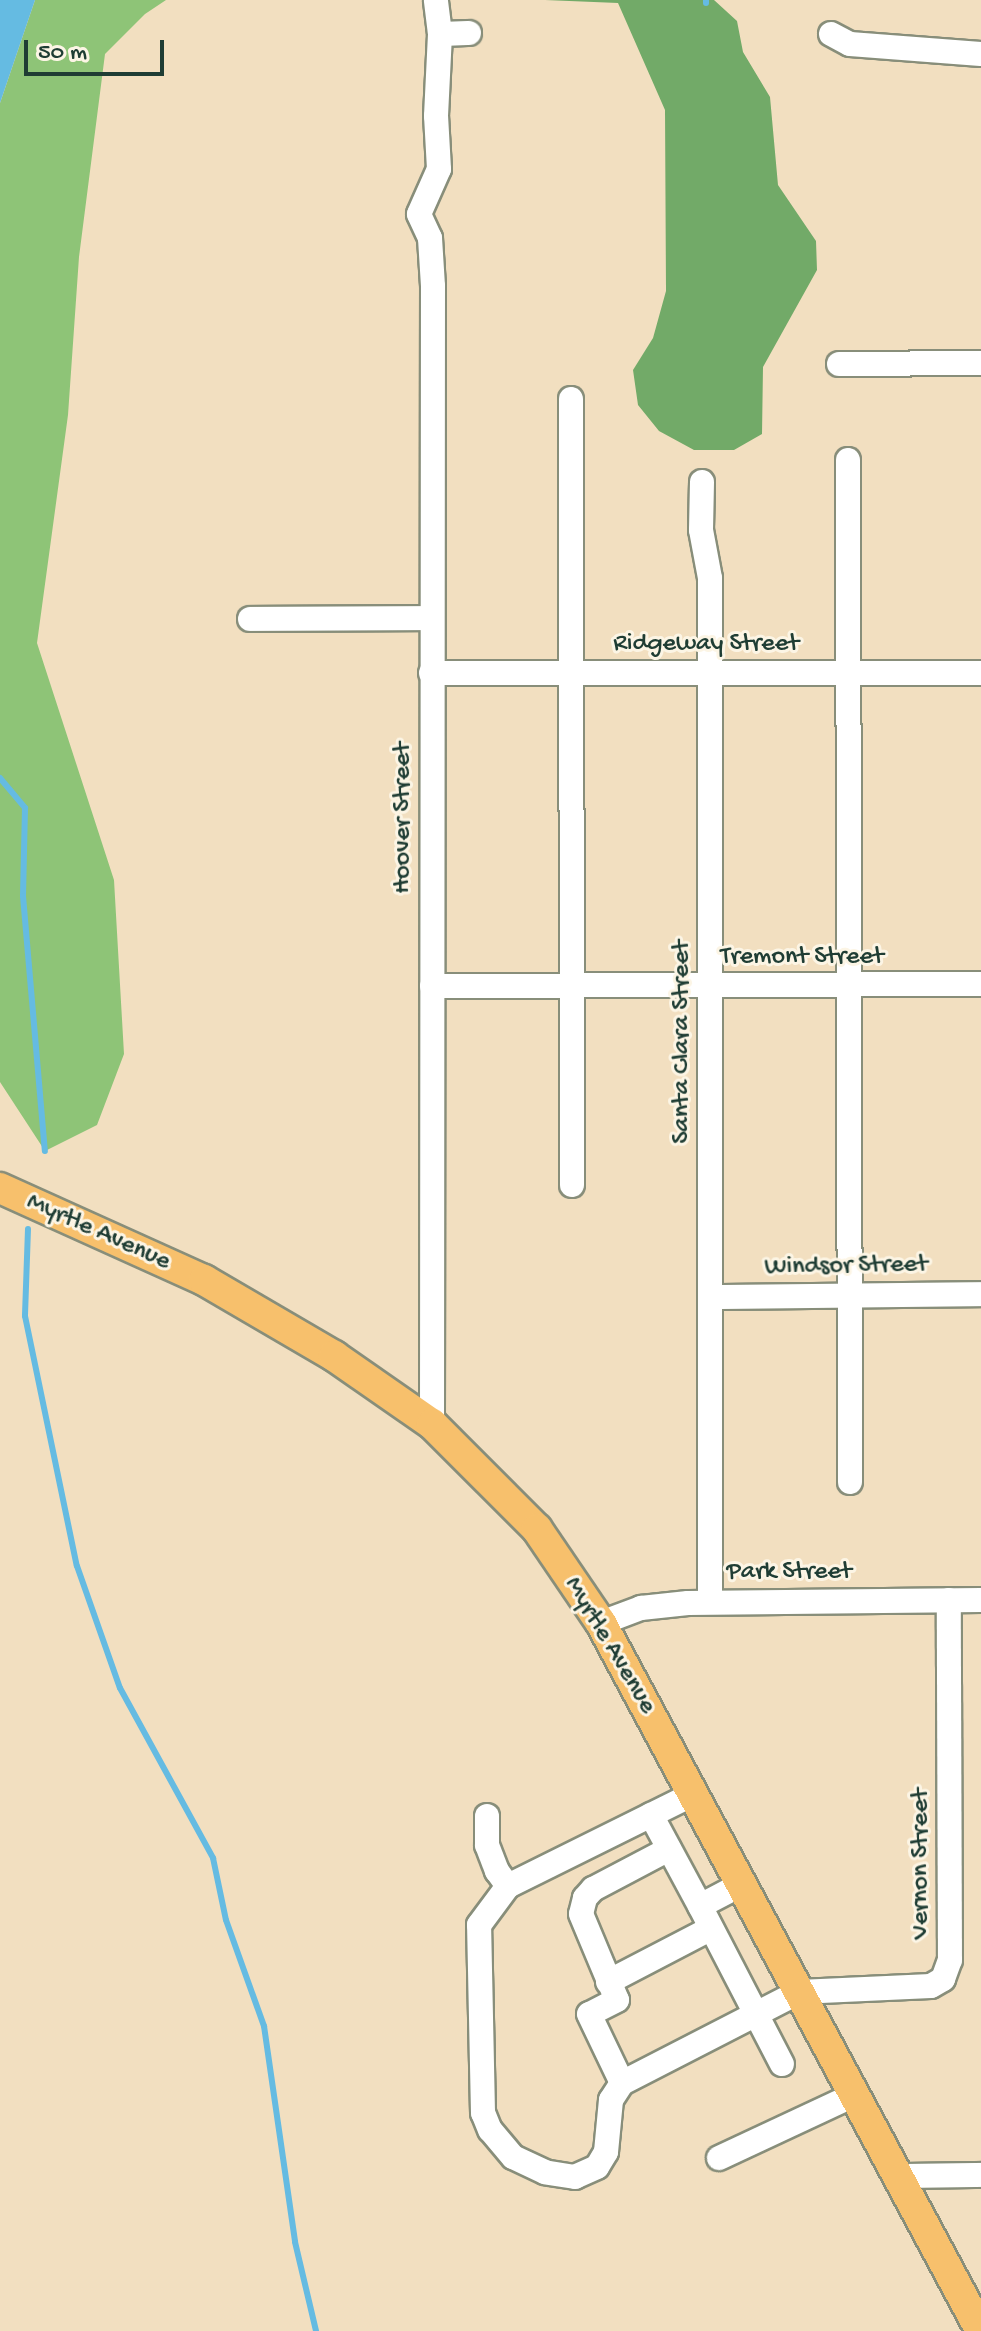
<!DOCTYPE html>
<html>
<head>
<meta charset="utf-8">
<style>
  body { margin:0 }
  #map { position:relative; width:981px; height:2331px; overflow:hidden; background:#f2dfc0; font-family:"Gochi Hand",sans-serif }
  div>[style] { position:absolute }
  .green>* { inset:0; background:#8ec477 }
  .forest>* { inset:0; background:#72aa68 }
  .water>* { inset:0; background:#65bbe2 }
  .stream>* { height:6px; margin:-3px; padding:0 3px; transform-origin:3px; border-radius:3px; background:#65bbe2 }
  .roads { filter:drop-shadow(2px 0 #888e7a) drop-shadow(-2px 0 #888e7a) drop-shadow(0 2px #888e7a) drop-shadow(0 -2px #888e7a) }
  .minor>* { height:24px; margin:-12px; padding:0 12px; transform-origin:12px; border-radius:12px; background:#fff }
  .major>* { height:30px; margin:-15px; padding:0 15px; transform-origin:15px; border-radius:15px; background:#f7c06c }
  span { translate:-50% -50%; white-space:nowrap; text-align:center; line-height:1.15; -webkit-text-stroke:6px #fcf5e5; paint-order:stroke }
  .street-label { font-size:26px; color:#1f3d34 }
  .scale { position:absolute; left:24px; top:40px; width:140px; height:36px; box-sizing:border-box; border:4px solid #1f3d34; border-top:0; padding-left:10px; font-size:24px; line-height:28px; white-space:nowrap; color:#1f3d34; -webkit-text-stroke:6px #fcf5e5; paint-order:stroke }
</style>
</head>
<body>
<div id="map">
  <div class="green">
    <div style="clip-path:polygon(35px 0,166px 0,145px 14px,105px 54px,79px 257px,68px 415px,37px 643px,114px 880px,124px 1054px,97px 1125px,45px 1151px,0 1082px,0 103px)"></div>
  </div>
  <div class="forest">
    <div style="clip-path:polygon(545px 0,714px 0,737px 21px,743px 52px,770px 97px,778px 185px,816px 241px,817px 270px,763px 367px,762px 434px,734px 450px,694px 450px,659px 431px,638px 405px,633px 370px,653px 338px,666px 291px,665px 110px,618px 3px)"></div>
  </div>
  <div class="water">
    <div style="clip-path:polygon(0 0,35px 0,0 103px)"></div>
  </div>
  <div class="stream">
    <div style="left:706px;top:3px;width:3px;rotate:-90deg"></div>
    <div style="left:0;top:778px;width:39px;rotate:50deg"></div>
    <div style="left:25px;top:808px;width:88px;rotate:91.3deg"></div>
    <div style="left:23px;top:896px;width:256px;rotate:85.1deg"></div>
    <div style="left:28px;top:1229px;width:87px;rotate:92deg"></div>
    <div style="left:25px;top:1316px;width:255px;rotate:78.3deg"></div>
    <div style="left:77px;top:1566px;width:129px;rotate:70.6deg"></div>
    <div style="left:120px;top:1688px;width:194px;rotate:61.3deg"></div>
    <div style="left:213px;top:1858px;width:63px;rotate:78.2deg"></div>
    <div style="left:226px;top:1920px;width:113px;rotate:70.3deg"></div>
    <div style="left:264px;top:2026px;width:218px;rotate:81.8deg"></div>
    <div style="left:295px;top:2242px;width:91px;rotate:76.7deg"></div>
  </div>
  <div class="roads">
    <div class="minor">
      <div style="left:440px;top:34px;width:29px;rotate:-2deg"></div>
      <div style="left:831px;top:34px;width:21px;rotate:28deg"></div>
      <div style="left:850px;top:44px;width:131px;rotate:4.4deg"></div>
      <div style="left:839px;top:364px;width:142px;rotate:-0.4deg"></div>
      <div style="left:571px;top:399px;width:786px;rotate:89.93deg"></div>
      <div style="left:848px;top:460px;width:1022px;rotate:89.89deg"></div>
      <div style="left:702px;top:482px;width:48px;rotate:91.2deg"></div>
      <div style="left:701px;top:530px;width:49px;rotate:79.4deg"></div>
      <div style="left:710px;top:578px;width:1023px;rotate:90deg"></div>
      <div style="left:250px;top:619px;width:182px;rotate:-0.3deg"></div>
      <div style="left:431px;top:673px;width:550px"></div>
      <div style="left:432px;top:986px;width:549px;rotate:-0.21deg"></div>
      <div style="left:711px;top:1297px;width:270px;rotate:-0.6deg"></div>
      <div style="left:432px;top:1424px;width:1138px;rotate:-89.95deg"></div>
      <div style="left:433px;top:286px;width:48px;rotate:-93.6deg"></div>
      <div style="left:430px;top:238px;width:26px;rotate:-115deg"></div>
      <div style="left:419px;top:214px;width:49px;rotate:-66deg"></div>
      <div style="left:439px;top:169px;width:53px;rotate:-93.2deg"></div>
      <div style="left:436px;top:116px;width:82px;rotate:-87.2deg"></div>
      <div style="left:440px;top:34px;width:34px;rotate:-97deg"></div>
      <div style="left:601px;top:1623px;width:43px;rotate:-20.6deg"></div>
      <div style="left:641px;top:1608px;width:47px;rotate:-6.1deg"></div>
      <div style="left:688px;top:1603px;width:293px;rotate:-0.6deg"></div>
      <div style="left:651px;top:1815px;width:103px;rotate:61.7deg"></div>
      <div style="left:487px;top:1816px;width:29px;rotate:90deg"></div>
      <div style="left:487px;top:1845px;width:28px;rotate:69deg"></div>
      <div style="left:497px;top:1871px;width:19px;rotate:54deg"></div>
      <div style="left:669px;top:1849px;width:86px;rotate:152.2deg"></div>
      <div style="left:593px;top:1889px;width:12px;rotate:132deg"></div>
      <div style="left:585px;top:1898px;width:16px;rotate:104deg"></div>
      <div style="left:581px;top:1914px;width:93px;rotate:67.3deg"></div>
      <div style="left:617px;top:2000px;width:31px;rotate:153deg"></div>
      <div style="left:589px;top:2014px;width:76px;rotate:64.4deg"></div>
      <div style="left:622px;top:2083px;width:199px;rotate:-27.2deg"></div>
      <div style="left:799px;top:1992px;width:132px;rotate:-2.6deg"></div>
      <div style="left:931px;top:1986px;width:14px;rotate:-30deg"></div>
      <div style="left:943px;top:1979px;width:20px;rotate:-70deg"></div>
      <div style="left:950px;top:1960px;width:360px;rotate:-90.2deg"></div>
      <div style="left:742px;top:1884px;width:47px;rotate:152.4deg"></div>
      <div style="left:700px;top:1906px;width:178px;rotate:62.6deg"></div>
      <div style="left:608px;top:1982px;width:115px;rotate:-27.5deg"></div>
      <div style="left:622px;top:2083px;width:20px;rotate:123deg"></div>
      <div style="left:611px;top:2100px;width:52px;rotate:95.5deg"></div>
      <div style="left:606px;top:2152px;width:17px;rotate:121deg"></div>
      <div style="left:597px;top:2167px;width:24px;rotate:156deg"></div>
      <div style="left:575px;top:2177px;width:30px;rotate:-171deg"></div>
      <div style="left:545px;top:2172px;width:35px;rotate:-155deg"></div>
      <div style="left:513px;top:2157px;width:35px;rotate:-130deg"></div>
      <div style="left:490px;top:2130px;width:18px;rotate:-112deg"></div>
      <div style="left:483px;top:2113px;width:188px;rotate:-91.2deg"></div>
      <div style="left:479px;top:1925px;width:49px;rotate:-53.4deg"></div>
      <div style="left:508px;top:1886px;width:207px;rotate:-26.4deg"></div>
      <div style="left:719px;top:2158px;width:149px;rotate:-25deg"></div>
      <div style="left:898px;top:2176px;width:83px;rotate:-0.7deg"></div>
    </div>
    <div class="major">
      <div style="left:0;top:1188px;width:224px;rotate:24.3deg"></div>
      <div style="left:204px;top:1280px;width:151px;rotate:30.3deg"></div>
      <div style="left:334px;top:1356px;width:119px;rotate:34.8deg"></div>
      <div style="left:432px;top:1424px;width:148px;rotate:45deg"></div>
      <div style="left:537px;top:1529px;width:114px;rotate:55.8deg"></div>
      <div style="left:601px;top:1623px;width:804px;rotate:61.78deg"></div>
    </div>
  </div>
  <div class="street-label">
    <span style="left:706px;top:645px">Ridgeway Street</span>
    <span style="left:404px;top:818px;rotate:-90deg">Hoover Street</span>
    <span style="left:802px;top:958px">Tremont Street</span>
    <span style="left:683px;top:1042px;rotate:-90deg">Santa Clara Street</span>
    <span style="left:98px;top:1233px;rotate:24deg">Myrtle Avenue</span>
    <span style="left:846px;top:1267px;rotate:-1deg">Windsor Street</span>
    <span style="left:789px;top:1573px">Park Street</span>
    <span style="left:609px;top:1646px;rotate:59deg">Myrtle Avenue</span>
    <span style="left:922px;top:1864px;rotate:-90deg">Vernon Street</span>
  </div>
  <div class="scale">50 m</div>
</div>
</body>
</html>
